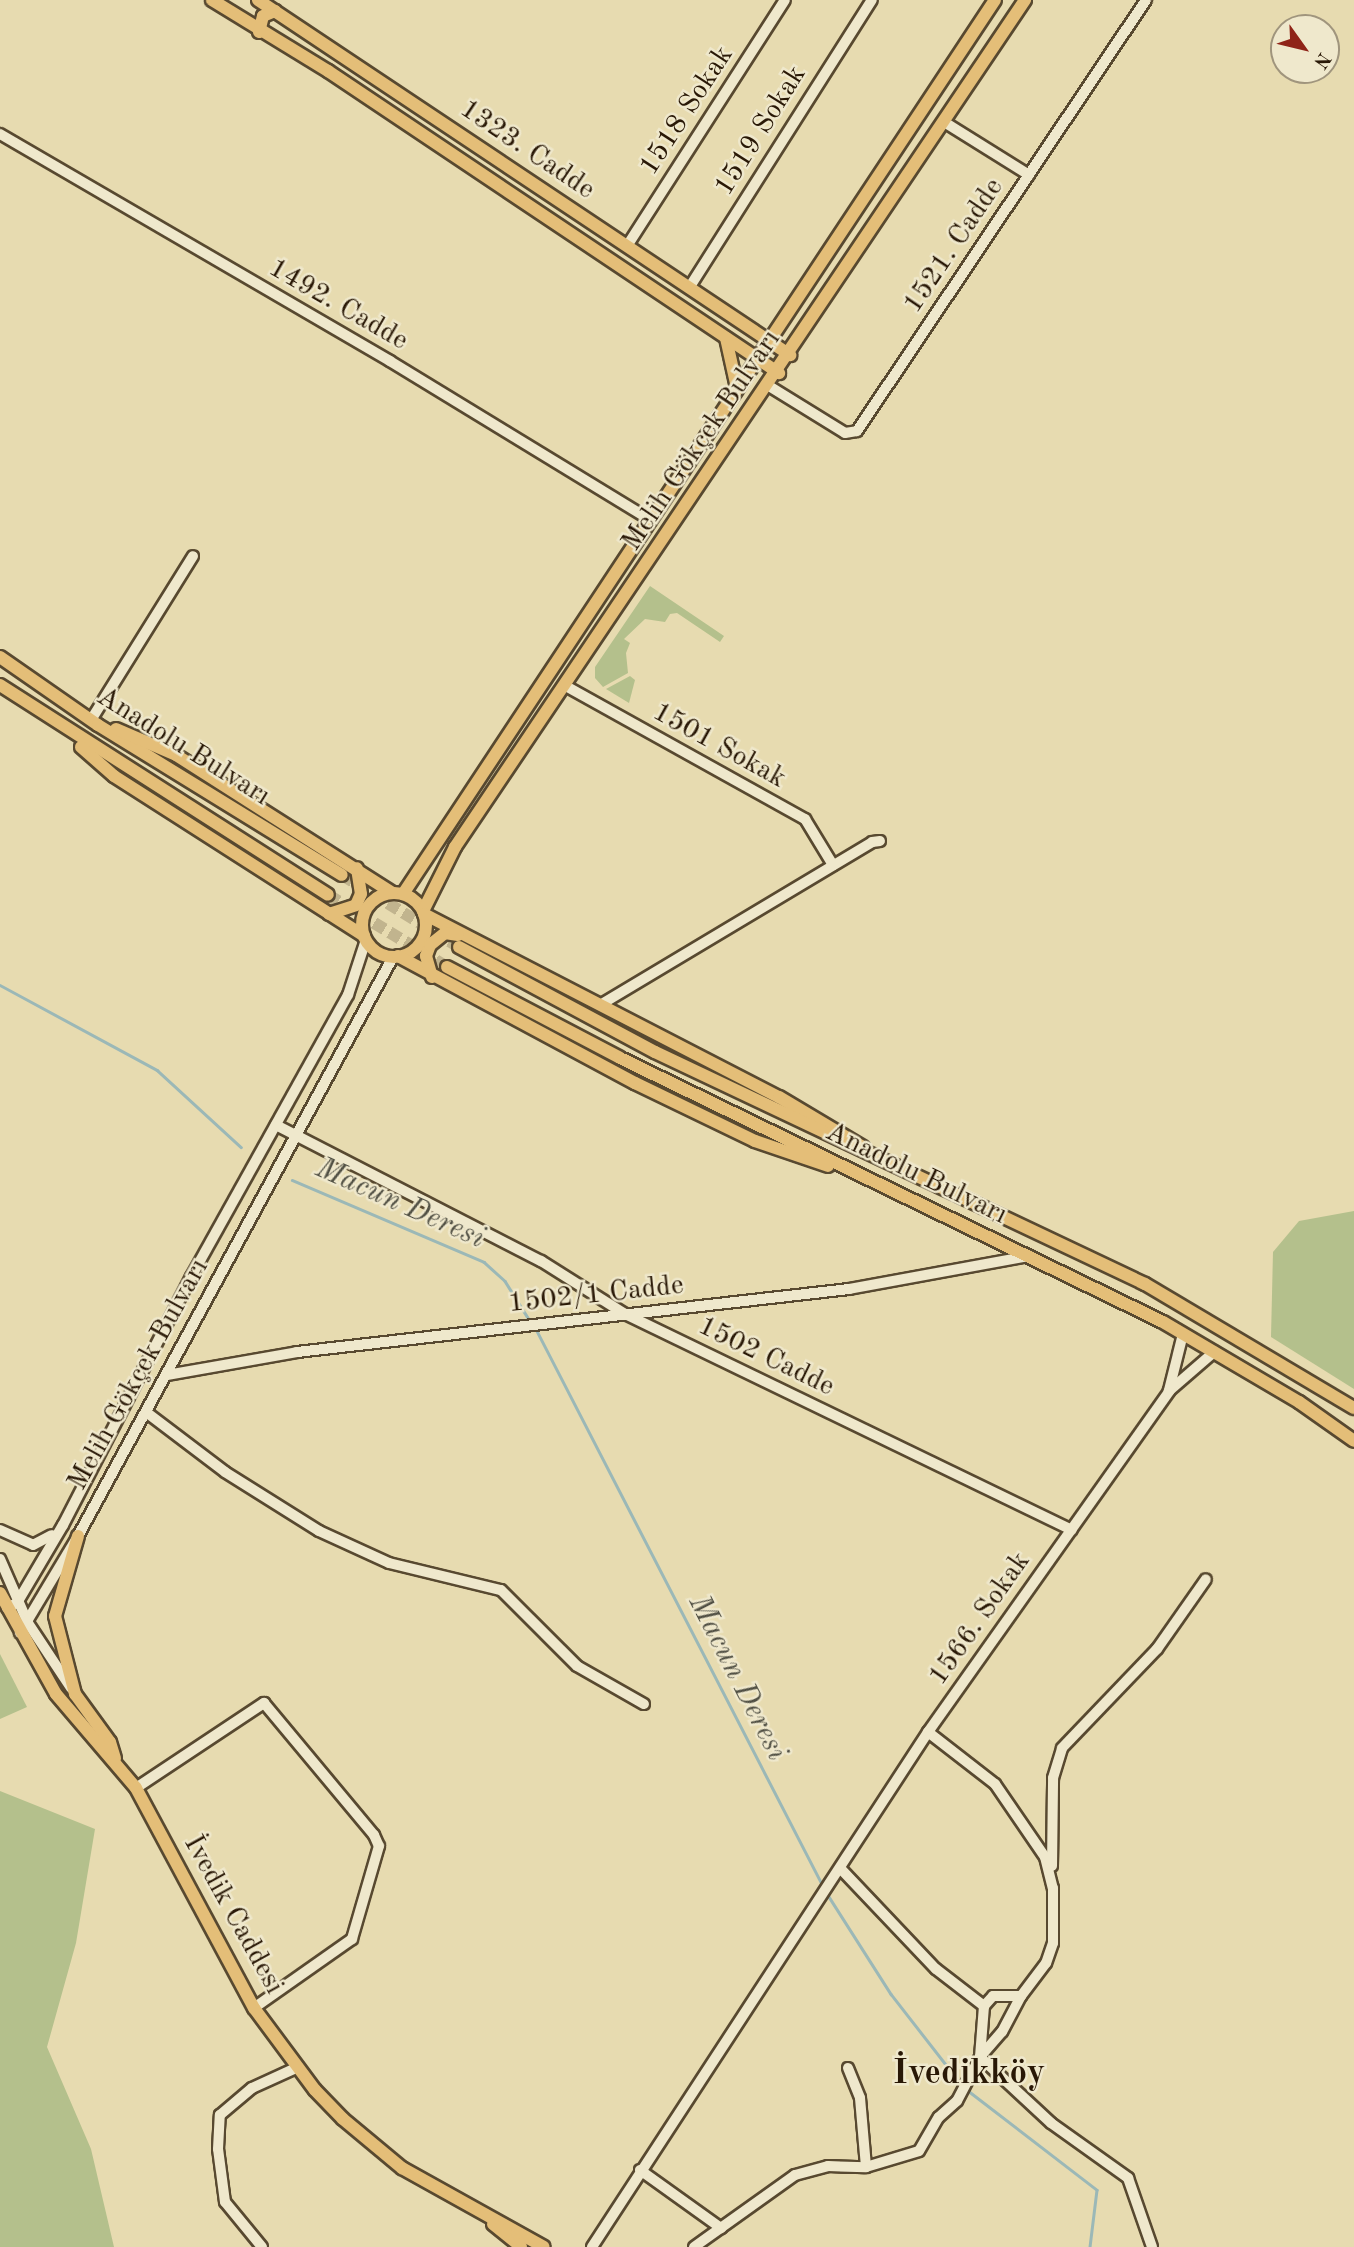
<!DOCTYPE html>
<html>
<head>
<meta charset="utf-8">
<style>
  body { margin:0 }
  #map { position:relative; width:1354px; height:2247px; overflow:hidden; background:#e7dbb0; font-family:"Old Standard TT",serif }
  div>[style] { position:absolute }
  .green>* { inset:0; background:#b4c08c }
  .stream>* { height:2.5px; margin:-1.25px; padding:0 1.25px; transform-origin:1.25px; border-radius:1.25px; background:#9bb8b7 }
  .major-tunnel>* { height:12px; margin-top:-6px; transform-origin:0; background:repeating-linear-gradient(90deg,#c1b48e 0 12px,transparent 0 18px) }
  .roads { filter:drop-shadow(2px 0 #584930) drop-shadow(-2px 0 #584930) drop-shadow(0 2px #584930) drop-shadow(0 -2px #584930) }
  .minor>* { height:10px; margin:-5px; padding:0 5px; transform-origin:5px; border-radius:5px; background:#efe8cc }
  .major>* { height:12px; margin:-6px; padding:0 6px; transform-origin:6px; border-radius:6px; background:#e4be78 }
  .major>.ring { margin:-6px; padding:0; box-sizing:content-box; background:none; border:12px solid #e4be78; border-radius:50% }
  span { translate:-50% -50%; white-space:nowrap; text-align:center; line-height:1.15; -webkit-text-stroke:5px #efe8cc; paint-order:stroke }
  .street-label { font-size:28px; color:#291806 }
  .water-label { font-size:30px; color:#515044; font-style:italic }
  .district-label { font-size:35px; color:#291806; font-weight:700 }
  .north { position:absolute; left:1270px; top:14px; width:70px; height:70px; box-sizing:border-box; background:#efe8cc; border:2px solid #a0957d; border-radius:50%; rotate:124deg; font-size:19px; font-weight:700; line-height:28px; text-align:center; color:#291806 }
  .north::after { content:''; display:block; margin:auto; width:24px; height:32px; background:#8f2418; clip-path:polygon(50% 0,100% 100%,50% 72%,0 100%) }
</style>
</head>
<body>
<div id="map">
  <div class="green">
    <div style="clip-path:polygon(650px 586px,724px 636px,720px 642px,677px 613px,670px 614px,665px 622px,645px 619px,624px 639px,630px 643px,626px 653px,628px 673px,603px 687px,595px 678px,595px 667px)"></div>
    <div style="clip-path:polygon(630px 676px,635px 680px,629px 703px,606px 689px)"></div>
    <div style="clip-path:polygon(1354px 1211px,1354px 1389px,1271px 1337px,1273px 1252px,1299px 1221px)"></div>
    <div style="clip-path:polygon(0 1654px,27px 1707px,0 1719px)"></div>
    <div style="clip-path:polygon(0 1791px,95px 1829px,76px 1943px,47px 2047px,91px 2149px,114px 2247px,0 2247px)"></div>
  </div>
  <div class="stream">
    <div style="left:0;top:985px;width:179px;rotate:28.4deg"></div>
    <div style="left:157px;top:1070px;width:114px;rotate:42.5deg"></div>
    <div style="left:292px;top:1180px;width:209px;rotate:23.1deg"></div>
    <div style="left:484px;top:1262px;width:28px;rotate:42deg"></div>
    <div style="left:505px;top:1281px;width:47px;rotate:58deg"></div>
    <div style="left:536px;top:1329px;width:627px;rotate:62.74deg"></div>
    <div style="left:826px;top:1892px;width:121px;rotate:57.5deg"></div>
    <div style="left:891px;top:1994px;width:114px;rotate:52.1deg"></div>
    <div style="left:966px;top:2089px;width:165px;rotate:37.6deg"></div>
    <div style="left:1097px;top:2190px;width:57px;rotate:97deg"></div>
  </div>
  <div class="major-tunnel">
    <div style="left:342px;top:875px;width:137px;rotate:31.6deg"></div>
    <div style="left:328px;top:895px;width:139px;rotate:31.2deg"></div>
  </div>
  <div class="roads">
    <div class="minor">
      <div style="left:944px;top:122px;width:100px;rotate:31.9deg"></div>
      <div style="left:0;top:134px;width:451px;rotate:30.2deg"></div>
      <div style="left:390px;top:361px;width:305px;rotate:31.4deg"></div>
      <div style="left:627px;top:246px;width:292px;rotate:-57.3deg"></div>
      <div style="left:689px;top:288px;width:341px;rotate:-57.6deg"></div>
      <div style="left:769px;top:386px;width:89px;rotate:31.7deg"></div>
      <div style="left:845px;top:433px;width:12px;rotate:-9deg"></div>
      <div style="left:857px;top:431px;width:519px;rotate:-56.16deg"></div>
      <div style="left:564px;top:685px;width:276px;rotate:29.1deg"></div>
      <div style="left:805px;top:819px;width:54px;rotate:58.7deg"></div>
      <div style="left:91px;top:720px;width:193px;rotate:-58.1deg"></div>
      <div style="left:600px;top:1005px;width:317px;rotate:-30.9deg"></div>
      <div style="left:872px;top:842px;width:8px;rotate:-7deg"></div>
      <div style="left:276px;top:1125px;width:298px;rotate:27.2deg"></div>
      <div style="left:541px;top:1261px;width:99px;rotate:32.2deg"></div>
      <div style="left:625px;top:1314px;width:496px;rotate:25.8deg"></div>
      <div style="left:167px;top:1375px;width:132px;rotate:-10deg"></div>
      <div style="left:297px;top:1352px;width:556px;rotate:-6.51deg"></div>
      <div style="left:849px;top:1289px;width:183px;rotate:-10.4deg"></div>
      <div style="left:1169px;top:1390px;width:58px;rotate:-76deg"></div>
      <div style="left:146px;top:1412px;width:99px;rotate:37.2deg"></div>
      <div style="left:225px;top:1472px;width:111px;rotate:32.1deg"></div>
      <div style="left:319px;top:1531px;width:77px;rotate:24.6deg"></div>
      <div style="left:389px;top:1563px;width:115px;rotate:13.6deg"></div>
      <div style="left:501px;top:1590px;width:107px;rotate:45deg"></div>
      <div style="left:577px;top:1666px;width:77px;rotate:29.6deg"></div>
      <div style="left:0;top:1530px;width:36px;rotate:24deg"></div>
      <div style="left:33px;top:1545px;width:21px;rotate:-28deg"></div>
      <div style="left:0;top:1559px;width:70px;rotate:66.4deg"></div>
      <div style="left:28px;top:1623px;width:78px;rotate:56.5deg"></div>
      <div style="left:7px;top:1608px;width:11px;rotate:-27deg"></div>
      <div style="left:17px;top:1603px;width:91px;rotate:-59.5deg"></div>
      <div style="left:63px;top:1525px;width:279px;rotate:-62.7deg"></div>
      <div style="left:191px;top:1277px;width:323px;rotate:-60.9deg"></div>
      <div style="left:348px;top:995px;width:58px;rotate:-71.9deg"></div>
      <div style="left:20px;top:1633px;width:113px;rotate:-59.1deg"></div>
      <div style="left:78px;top:1536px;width:659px;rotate:-61.45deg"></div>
      <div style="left:928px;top:1732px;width:85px;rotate:37.8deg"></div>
      <div style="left:995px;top:1784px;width:88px;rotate:55.6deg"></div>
      <div style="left:1045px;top:1857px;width:32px;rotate:76deg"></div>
      <div style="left:1053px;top:1888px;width:55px;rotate:90deg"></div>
      <div style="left:1053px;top:1943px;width:21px;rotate:109deg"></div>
      <div style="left:1046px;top:1963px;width:41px;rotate:127.1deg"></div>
      <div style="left:1021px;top:1996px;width:28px;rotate:180deg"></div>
      <div style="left:993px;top:1996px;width:13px;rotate:132deg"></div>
      <div style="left:984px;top:2006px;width:51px;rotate:94.5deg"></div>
      <div style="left:980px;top:2057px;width:97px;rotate:42.9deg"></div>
      <div style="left:1051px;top:2123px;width:95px;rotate:35.5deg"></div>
      <div style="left:1128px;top:2178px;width:73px;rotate:70.8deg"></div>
      <div style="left:136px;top:1788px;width:154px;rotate:-33.6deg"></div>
      <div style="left:264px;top:1703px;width:172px;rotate:50.2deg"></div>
      <div style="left:374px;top:1835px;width:12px;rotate:66deg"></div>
      <div style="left:379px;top:1846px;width:97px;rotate:106.2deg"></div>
      <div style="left:352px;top:1939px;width:120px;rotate:144.9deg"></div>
      <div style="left:1052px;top:1866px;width:88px;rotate:-89.3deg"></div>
      <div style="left:1053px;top:1778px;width:31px;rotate:-73deg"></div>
      <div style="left:1062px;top:1748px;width:137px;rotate:-46.2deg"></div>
      <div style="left:1157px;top:1649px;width:85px;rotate:-55deg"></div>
      <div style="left:840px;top:1868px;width:139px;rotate:46.5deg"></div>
      <div style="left:936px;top:1969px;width:61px;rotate:37.6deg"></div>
      <div style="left:848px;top:2068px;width:32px;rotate:68deg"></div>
      <div style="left:860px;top:2098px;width:69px;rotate:85deg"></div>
      <div style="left:640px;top:2170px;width:100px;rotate:35.6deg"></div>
      <div style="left:262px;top:2247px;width:58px;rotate:-129.4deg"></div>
      <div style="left:225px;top:2202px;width:53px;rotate:-97.5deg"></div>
      <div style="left:218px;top:2149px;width:34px;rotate:-87deg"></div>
      <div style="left:220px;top:2115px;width:42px;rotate:-40.2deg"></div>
      <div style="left:252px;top:2088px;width:51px;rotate:-24.5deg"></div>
      <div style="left:592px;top:2247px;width:615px;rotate:-56.88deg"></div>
      <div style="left:928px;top:1732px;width:418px;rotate:-54.7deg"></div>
      <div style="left:1169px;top:1391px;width:60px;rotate:-40.9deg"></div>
      <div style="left:694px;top:2247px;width:124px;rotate:-35.5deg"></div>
      <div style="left:795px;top:2175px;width:34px;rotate:-15deg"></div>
      <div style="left:828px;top:2166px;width:38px;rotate:2deg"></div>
      <div style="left:866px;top:2167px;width:55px;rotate:-16.8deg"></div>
      <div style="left:919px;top:2151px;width:39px;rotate:-60deg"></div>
      <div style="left:939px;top:2117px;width:24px;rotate:-42deg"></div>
      <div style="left:957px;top:2101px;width:50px;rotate:-62.4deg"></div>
      <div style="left:980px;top:2057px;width:33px;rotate:-49deg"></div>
      <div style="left:1002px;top:2032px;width:41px;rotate:-62.2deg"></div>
    </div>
    <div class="major">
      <div style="left:212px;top:0;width:136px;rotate:31.5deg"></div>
      <div style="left:328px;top:71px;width:543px;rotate:33.81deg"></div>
      <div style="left:258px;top:0;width:640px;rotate:33.71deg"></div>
      <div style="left:259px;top:32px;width:16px;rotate:-76deg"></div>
      <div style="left:263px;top:16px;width:13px;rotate:-23deg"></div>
      <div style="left:726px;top:338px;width:51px;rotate:77.6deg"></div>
      <div style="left:0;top:657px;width:119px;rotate:34.8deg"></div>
      <div style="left:98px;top:725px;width:286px;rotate:31.6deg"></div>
      <div style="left:0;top:685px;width:389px;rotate:32.6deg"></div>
      <div style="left:116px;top:729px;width:65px;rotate:23.4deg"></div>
      <div style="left:176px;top:755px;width:257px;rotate:32.5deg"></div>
      <div style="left:81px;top:747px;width:44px;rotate:41.3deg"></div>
      <div style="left:114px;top:776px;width:297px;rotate:32.6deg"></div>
      <div class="ring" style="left:362px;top:893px;width:52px;height:52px"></div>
      <div style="left:403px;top:894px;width:1072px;rotate:-56.49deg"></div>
      <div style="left:423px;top:911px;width:72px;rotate:-63.4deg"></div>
      <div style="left:455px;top:847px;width:1021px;rotate:-56.06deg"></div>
      <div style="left:329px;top:914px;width:28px;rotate:-18deg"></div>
      <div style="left:356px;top:905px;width:12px;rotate:-66deg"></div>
      <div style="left:361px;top:894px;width:26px;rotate:-99deg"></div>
      <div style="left:424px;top:914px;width:399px;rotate:27.3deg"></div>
      <div style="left:779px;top:1097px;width:98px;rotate:30.8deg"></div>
      <div style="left:459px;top:947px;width:222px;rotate:28.2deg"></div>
      <div style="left:655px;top:1052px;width:542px;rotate:25.34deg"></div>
      <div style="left:1145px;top:1284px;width:243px;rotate:30.7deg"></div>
      <div style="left:398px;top:956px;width:269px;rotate:28.2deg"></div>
      <div style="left:635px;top:1083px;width:133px;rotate:25.8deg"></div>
      <div style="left:755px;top:1141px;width:77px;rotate:18.9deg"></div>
      <div style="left:447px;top:967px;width:195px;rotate:27.7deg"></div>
      <div style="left:620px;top:1058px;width:604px;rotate:25.93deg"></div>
      <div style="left:1163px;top:1322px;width:158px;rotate:30.5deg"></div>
      <div style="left:1299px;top:1402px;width:67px;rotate:35.3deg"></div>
      <div style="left:432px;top:977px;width:22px;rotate:-106deg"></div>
      <div style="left:426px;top:956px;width:12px;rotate:-70deg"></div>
      <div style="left:430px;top:945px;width:19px;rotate:-39deg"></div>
      <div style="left:445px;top:933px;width:13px;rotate:9deg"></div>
      <div style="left:78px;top:1536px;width:83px;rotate:106deg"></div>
      <div style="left:55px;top:1616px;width:81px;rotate:75.6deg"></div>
      <div style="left:75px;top:1694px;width:59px;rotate:53.9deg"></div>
      <div style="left:110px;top:1742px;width:17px;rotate:73deg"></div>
      <div style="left:0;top:1593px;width:115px;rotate:61deg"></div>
      <div style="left:56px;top:1694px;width:123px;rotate:49.6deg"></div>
      <div style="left:136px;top:1788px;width:250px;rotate:61.8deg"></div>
      <div style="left:254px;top:2008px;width:102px;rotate:53.4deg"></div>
      <div style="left:315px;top:2090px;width:40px;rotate:46deg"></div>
      <div style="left:343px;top:2119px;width:77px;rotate:39.7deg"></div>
      <div style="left:402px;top:2168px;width:162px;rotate:29.1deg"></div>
      <div style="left:493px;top:2224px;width:36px;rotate:39deg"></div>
    </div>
  </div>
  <div class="street-label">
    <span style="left:687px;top:111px;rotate:-57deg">1518 Sokak</span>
    <span style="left:761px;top:131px;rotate:-58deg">1519 Sokak</span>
    <span style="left:527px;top:150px;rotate:34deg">1323. Cadde</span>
    <span style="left:954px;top:246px;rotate:-56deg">1521. Cadde</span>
    <span style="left:338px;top:305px;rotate:30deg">1492. Cadde</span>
    <span style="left:702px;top:441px;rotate:-56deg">Melih Gökçek Bulvarı</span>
    <span style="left:719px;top:746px;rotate:29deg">1501 Sokak</span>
    <span style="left:183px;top:747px;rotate:32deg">Anadolu Bulvarı</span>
    <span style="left:916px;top:1174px;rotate:26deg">Anadolu Bulvarı</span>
    <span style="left:596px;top:1295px;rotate:-6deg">1502/1 Cadde</span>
    <span style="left:766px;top:1357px;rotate:26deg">1502 Cadde</span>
    <span style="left:139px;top:1375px;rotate:-61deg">Melih Gökçek Bulvarı</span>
    <span style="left:980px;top:1619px;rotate:-55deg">1566. Sokak</span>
    <span style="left:233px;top:1915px;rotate:61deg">İvedik Caddesi</span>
  </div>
  <div class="water-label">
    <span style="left:400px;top:1204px;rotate:24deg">Macun Deresi</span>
    <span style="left:737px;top:1678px;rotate:63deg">Macun Deresi</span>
  </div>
  <div class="district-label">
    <span style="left:969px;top:2074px">İvedikköy</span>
  </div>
  <div class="north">N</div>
</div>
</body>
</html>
